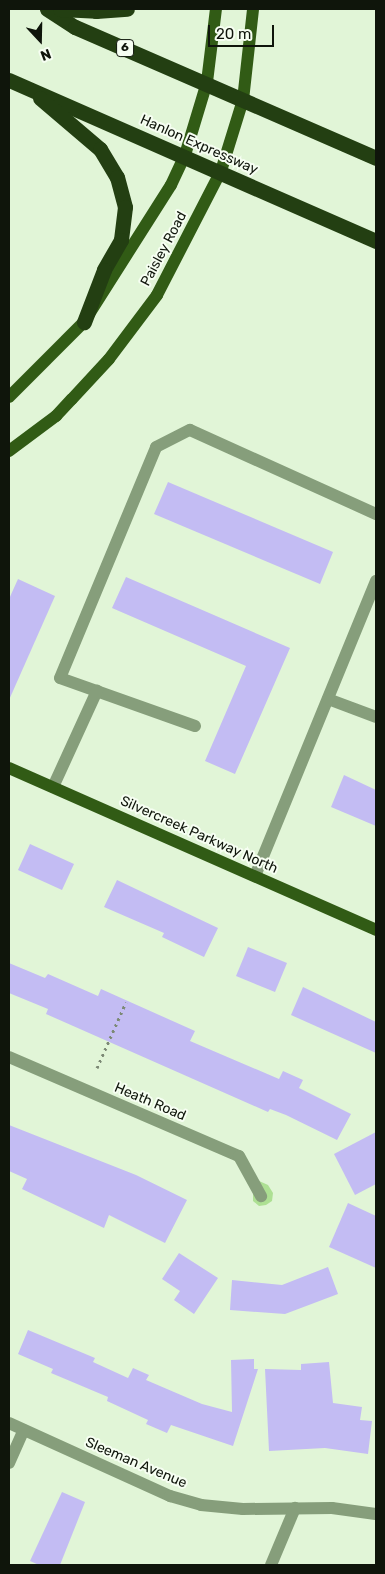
<!DOCTYPE html>
<html>
<head>
<meta charset="utf-8">
<style>
  body { margin:0 }
  #map { position:relative; width:385px; height:1574px; overflow:hidden; background:#e1f5d7; font-family:Rubik,sans-serif }
  div>[style] { position:absolute }
  .green>* { inset:0; background:#ade093 }
  .building>* { inset:0; background:#c3bcf3 }
  .path>* { height:3px; margin-top:-1.5px; transform-origin:0; background:repeating-linear-gradient(90deg,#7c8975 0 2.5px,transparent 0 6.5px) }
  .minor>* { height:12px; margin:-6px; padding:0 6px; transform-origin:6px; border-radius:6px; background:#869e7b }
  .major>* { height:12px; margin:-6px; padding:0 6px; transform-origin:6px; border-radius:6px; background:#315b15 }
  .highway>* { height:15px; margin:-7.5px; padding:0 7.5px; transform-origin:7.5px; border-radius:7.5px; background:#233f12 }
  span { translate:-50% -50%; white-space:nowrap; text-align:center; line-height:1.15; -webkit-text-stroke:4px #f6fef2; paint-order:stroke }
  .shield-label span { padding:1px 4px; background:#f6fef2; border:1px solid; border-radius:4px; -webkit-text-stroke-width:0 }
  .shield-label { font-size:12px; color:#0f150b; font-weight:700 }
  .street-label { font-size:14px; color:#0f150b }
  .frame { position:absolute; inset:0; border:10px solid #0f150b; pointer-events:none }
  .north { position:absolute; left:15px; top:15px; width:50px; height:50px; -webkit-text-stroke:4px #f6fef2; paint-order:stroke; rotate:159deg; font-size:14px; font-weight:700; line-height:20px; text-align:center; color:#0f150b }
  .north::after { content:''; display:block; margin:auto; width:18px; height:22px; background:#0f150b; clip-path:polygon(50% 0,100% 100%,50% 72%,0 100%) }
  .scale { position:absolute; left:208px; top:25px; width:66px; height:22px; box-sizing:border-box; border:2px solid #0f150b; border-top:0; padding-left:6px; font-size:15px; line-height:18px; white-space:nowrap; color:#0f150b; -webkit-text-stroke:4px #f6fef2; paint-order:stroke }
</style>
</head>
<body>
<div id="map">
  <div class="green">
    <div style="clip-path:polygon(257px 1180px,268px 1185px,273px 1193px,272px 1201px,266px 1205px,259px 1206px,253px 1201px,253px 1189px)"></div>
  </div>
  <div class="building">
    <div style="clip-path:polygon(168px 482px,333px 552px,320px 584px,154px 514px)"></div>
    <div style="clip-path:polygon(126px 577px,290px 648px,235px 774px,205px 761px,246px 666px,112px 608px)"></div>
    <div style="clip-path:polygon(18px 579px,55px 596px,9px 700px,9px 599px)"></div>
    <div style="clip-path:polygon(344px 775px,376px 790px,376px 826px,331px 807px)"></div>
    <div style="clip-path:polygon(30px 844px,74px 864px,62px 890px,18px 870px)"></div>
    <div style="clip-path:polygon(117px 880px,218px 928px,204px 957px,162px 937px,164px 933px,104px 907px)"></div>
    <div style="clip-path:polygon(248px 947px,287px 963px,275px 992px,236px 976px)"></div>
    <div style="clip-path:polygon(9px 963px,45px 978px,48px 974px,98px 996px,101px 989px,195px 1031px,190px 1041px,279px 1079px,283px 1071px,303px 1080px,299px 1088px,351px 1114px,337px 1140px,286px 1115px,270px 1109px,268px 1112px,46px 1014px,48px 1009px,9px 993px)"></div>
    <div style="clip-path:polygon(303px 987px,376px 1022px,376px 1053px,291px 1015px)"></div>
    <div style="clip-path:polygon(9px 1125px,136px 1175px,187px 1200px,165px 1243px,109px 1215px,104px 1228px,22px 1189px,27px 1179px,9px 1171px)"></div>
    <div style="clip-path:polygon(376px 1132px,376px 1184px,355px 1195px,334px 1154px)"></div>
    <div style="clip-path:polygon(348px 1203px,376px 1216px,376px 1268px,329px 1247px)"></div>
    <div style="clip-path:polygon(179px 1253px,218px 1278px,194px 1314px,174px 1300px,180px 1291px,162px 1279px)"></div>
    <div style="clip-path:polygon(328px 1267px,338px 1294px,285px 1314px,230px 1310px,232px 1280px,282px 1285px)"></div>
    <div style="clip-path:polygon(28px 1330px,95px 1358px,93px 1362px,128px 1378px,133px 1368px,149px 1375px,146px 1380px,202px 1404px,232px 1412px,231px 1360px,254px 1359px,254px 1369px,258px 1369px,233px 1446px,171px 1425px,167px 1433px,146px 1424px,148px 1420px,107px 1401px,108px 1397px,51px 1373px,53px 1369px,18px 1354px)"></div>
    <div style="clip-path:polygon(329px 1362px,333px 1403px,362px 1407px,360px 1420px,372px 1421px,368px 1454px,325px 1448px,269px 1451px,265px 1369px,301px 1370px,301px 1364px)"></div>
    <div style="clip-path:polygon(62px 1492px,85px 1502px,60px 1565px,39px 1565px,30px 1561px)"></div>
  </div>
  <div class="path">
    <div style="left:97px;top:1068px;width:72px;rotate:-66.3deg"></div>
  </div>
  <div class="minor">
    <div style="left:328px;top:699px;width:51px;rotate:20.6deg"></div>
    <div style="left:195px;top:726px;width:143px;rotate:-160.4deg"></div>
    <div style="left:60px;top:678px;width:250px;rotate:-67.4deg"></div>
    <div style="left:156px;top:447px;width:38px;rotate:-27deg"></div>
    <div style="left:190px;top:430px;width:204px;rotate:24.3deg"></div>
    <div style="left:53px;top:787px;width:106px;rotate:-65.4deg"></div>
    <div style="left:255px;top:876px;width:319px;rotate:-67.7deg"></div>
    <div style="left:9px;top:1057px;width:250px;rotate:23.3deg"></div>
    <div style="left:239px;top:1156px;width:46px;rotate:61.2deg"></div>
    <div style="left:9px;top:1423px;width:177px;rotate:24.4deg"></div>
    <div style="left:170px;top:1496px;width:32px;rotate:16deg"></div>
    <div style="left:201px;top:1505px;width:42px;rotate:5.4deg"></div>
    <div style="left:243px;top:1509px;width:89px;rotate:-0.6deg"></div>
    <div style="left:332px;top:1508px;width:44px;rotate:7.8deg"></div>
    <div style="left:9px;top:1463px;width:36px;rotate:-66deg"></div>
    <div style="left:271px;top:1565px;width:62px;rotate:-67.2deg"></div>
  </div>
  <div class="major">
    <div style="left:9px;top:397px;width:106px;rotate:-45deg"></div>
    <div style="left:84px;top:322px;width:162px;rotate:-57.6deg"></div>
    <div style="left:171px;top:185px;width:33px;rotate:-65deg"></div>
    <div style="left:185px;top:155px;width:76px;rotate:-73.2deg"></div>
    <div style="left:207px;top:82px;width:74px;rotate:-83deg"></div>
    <div style="left:9px;top:451px;width:59px;rotate:-36.7deg"></div>
    <div style="left:56px;top:416px;width:23px;rotate:-47deg"></div>
    <div style="left:72px;top:399px;width:54px;rotate:-47.2deg"></div>
    <div style="left:109px;top:359px;width:80px;rotate:-53.1deg"></div>
    <div style="left:157px;top:295px;width:140px;rotate:-62.7deg"></div>
    <div style="left:221px;top:171px;width:74px;rotate:-72.8deg"></div>
    <div style="left:243px;top:100px;width:92px;rotate:-83.7deg"></div>
    <div style="left:9px;top:768px;width:401px;rotate:23.8deg"></div>
  </div>
  <div class="highway">
    <div style="left:47px;top:9px;width:33px;rotate:33deg"></div>
    <div style="left:75px;top:27px;width:328px;rotate:23.5deg"></div>
    <div style="left:60px;top:9px;width:36px;rotate:3deg"></div>
    <div style="left:96px;top:11px;width:31px;rotate:-4deg"></div>
    <div style="left:9px;top:80px;width:401px;rotate:23.7deg"></div>
    <div style="left:40px;top:98px;width:79px;rotate:40.4deg"></div>
    <div style="left:100px;top:149px;width:33px;rotate:59deg"></div>
    <div style="left:117px;top:177px;width:31px;rotate:75deg"></div>
    <div style="left:125px;top:207px;width:33px;rotate:97deg"></div>
    <div style="left:121px;top:240px;width:34px;rotate:120deg"></div>
    <div style="left:104px;top:270px;width:56px;rotate:111deg"></div>
  </div>
  <div class="shield-label">
    <span style="left:125px;top:48px">6</span>
  </div>
  <div class="street-label">
    <span style="left:199px;top:145px;rotate:24deg">Hanlon Expressway</span>
    <span style="left:164px;top:249px;rotate:-62deg">Paisley Road</span>
    <span style="left:199px;top:835px;rotate:24deg">Silvercreek Parkway North</span>
    <span style="left:150px;top:1102px;rotate:23deg">Heath Road</span>
    <span style="left:136px;top:1463px;rotate:23deg">Sleeman Avenue</span>
  </div>
  <div class="frame"></div>
  <div class="north">N</div>
  <div class="scale">20 m</div>
</div>
</body>
</html>
